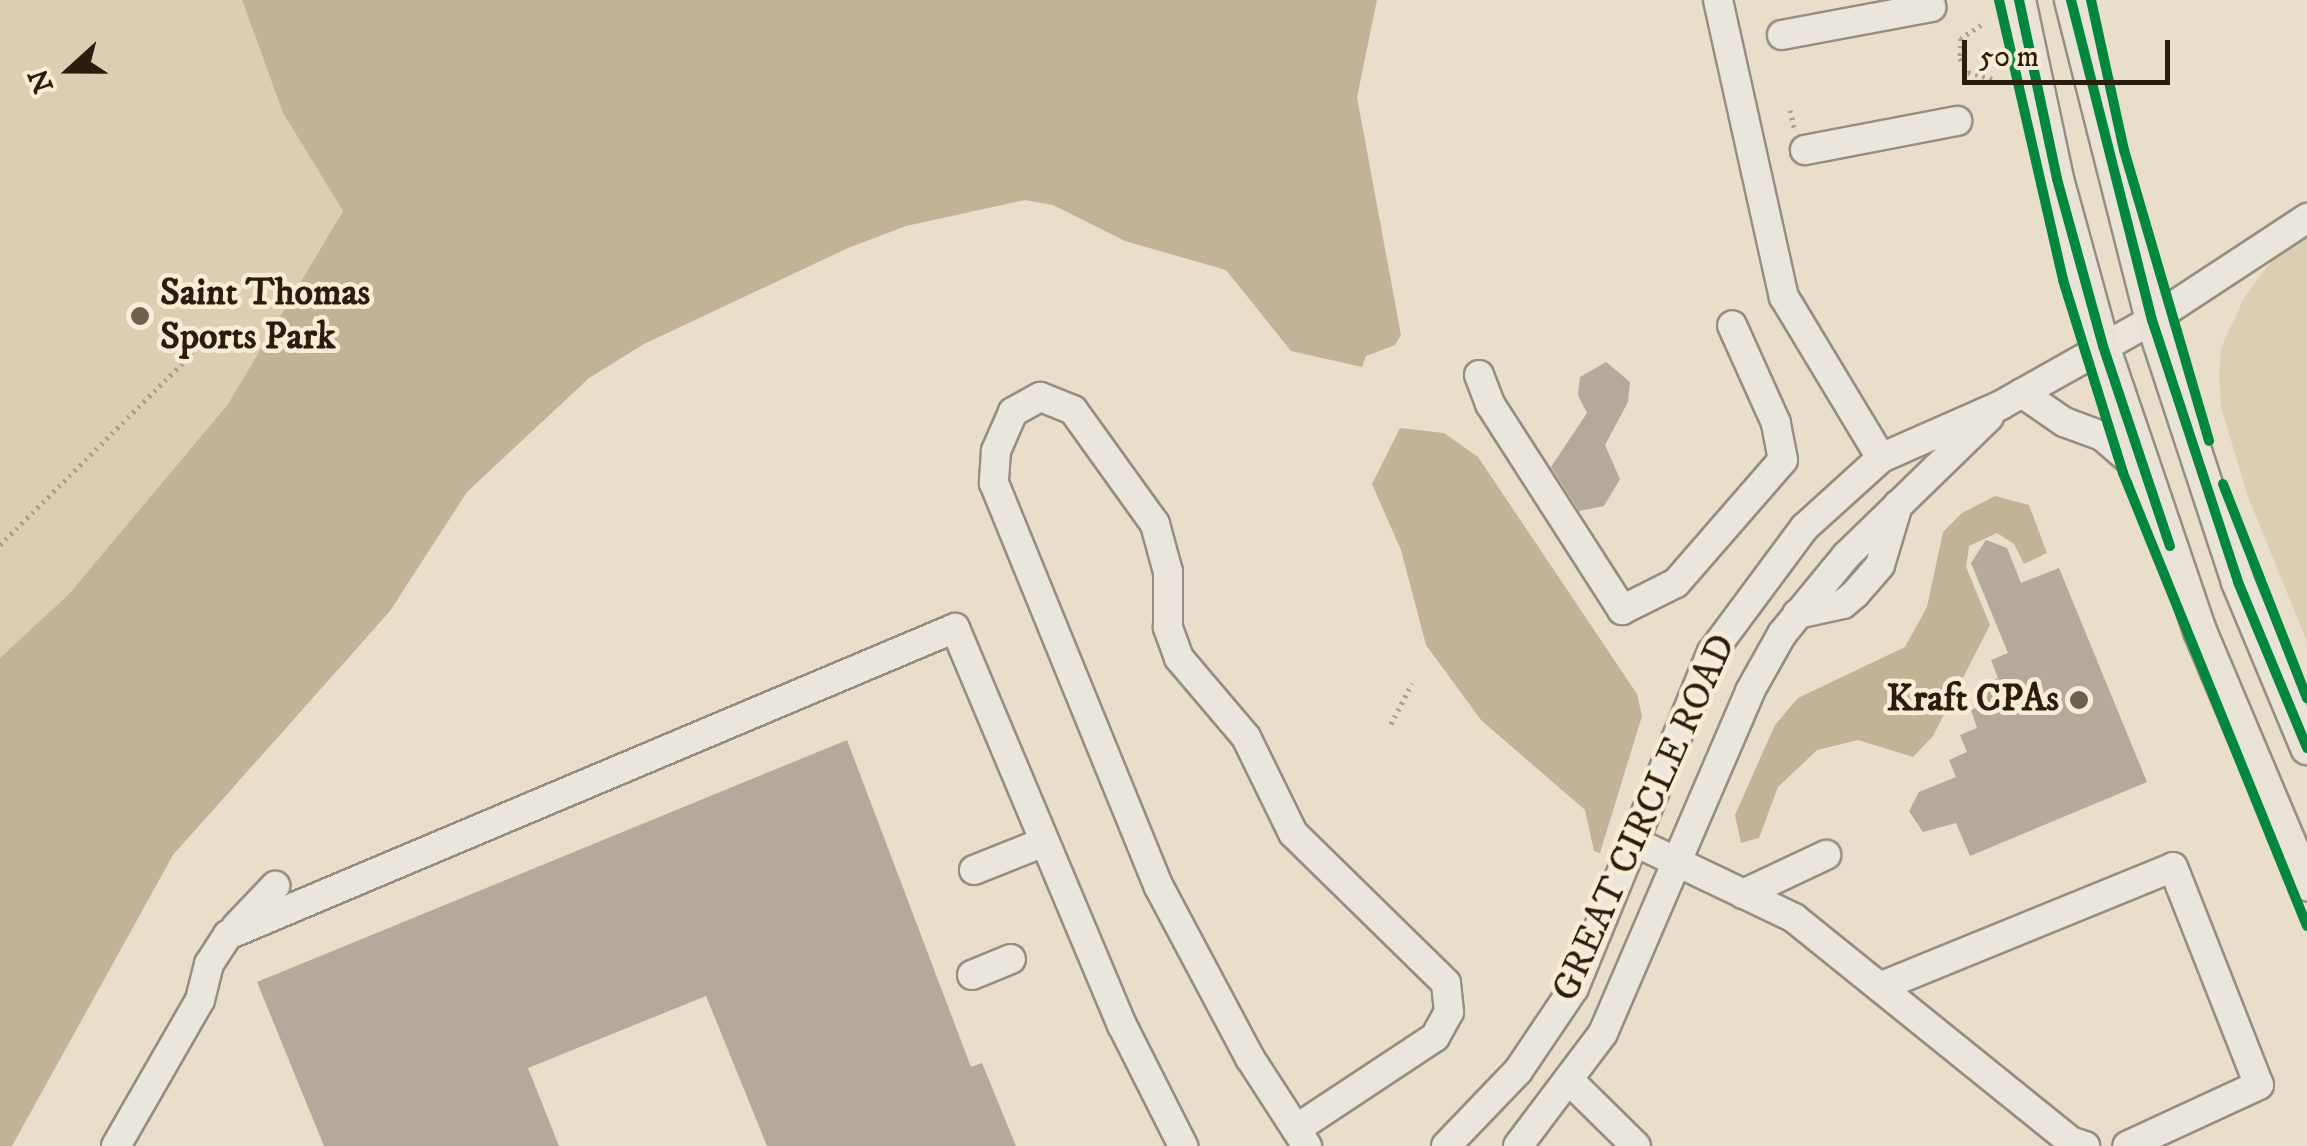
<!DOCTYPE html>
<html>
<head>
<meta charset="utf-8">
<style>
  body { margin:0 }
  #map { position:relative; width:2307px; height:1146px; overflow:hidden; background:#e8deca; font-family:"IM FELL DW Pica",serif }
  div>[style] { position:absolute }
  .green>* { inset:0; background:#dcceb2 }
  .water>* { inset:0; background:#c2b297 }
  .building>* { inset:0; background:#b3aa9c }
  .path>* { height:5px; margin-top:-2.5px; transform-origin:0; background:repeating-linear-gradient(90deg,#a7a198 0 2.5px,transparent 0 7.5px) }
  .roads { filter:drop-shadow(2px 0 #968e81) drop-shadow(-2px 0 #968e81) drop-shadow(0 2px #968e81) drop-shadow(0 -2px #968e81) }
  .minor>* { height:28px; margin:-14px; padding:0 14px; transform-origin:14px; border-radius:14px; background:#ebe6dd }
  .major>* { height:32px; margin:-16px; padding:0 16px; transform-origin:16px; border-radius:16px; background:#e9e2d7 }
  .cycleway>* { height:10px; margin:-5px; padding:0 5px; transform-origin:5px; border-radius:5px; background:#00873e }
  .dots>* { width:28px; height:28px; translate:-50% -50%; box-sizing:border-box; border:5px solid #f8ecd4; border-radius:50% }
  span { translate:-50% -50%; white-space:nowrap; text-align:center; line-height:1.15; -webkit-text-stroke:9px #f8ecd4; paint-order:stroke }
  .poi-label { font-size:38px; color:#2c1c0d; font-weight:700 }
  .left { translate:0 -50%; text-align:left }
  .right { translate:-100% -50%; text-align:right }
  .street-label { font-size:38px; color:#2c1c0d }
  .north { position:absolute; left:20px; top:20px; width:100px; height:100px; -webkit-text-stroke:8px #f8ecd4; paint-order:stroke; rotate:249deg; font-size:28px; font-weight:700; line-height:40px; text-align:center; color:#2c1c0d }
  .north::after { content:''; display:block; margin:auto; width:35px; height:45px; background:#2c1c0d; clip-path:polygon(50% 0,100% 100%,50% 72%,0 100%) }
  .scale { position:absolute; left:1962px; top:40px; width:208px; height:45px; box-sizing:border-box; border:5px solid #2c1c0d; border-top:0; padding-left:12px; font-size:30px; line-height:35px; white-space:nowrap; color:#2c1c0d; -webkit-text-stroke:8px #f8ecd4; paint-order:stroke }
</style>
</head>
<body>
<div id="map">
  <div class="green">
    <div style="clip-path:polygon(0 0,242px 0,283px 113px,343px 211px,228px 404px,69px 594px,0 658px)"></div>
    <div style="clip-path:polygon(2307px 234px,2307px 642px,2247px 494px,2221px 407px,2219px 375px,2221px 348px,2244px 298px,2273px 259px)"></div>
  </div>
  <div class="water">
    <div style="clip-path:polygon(242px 0,1377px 0,1357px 97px,1401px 335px,1395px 345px,1366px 356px,1362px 367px,1291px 351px,1226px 270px,1125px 241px,1053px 205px,1025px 200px,906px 226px,848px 248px,644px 344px,589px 378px,467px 492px,390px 611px,173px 855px,12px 1146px,0 1146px,0 658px,69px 594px,228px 404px,343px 211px,283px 113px)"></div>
    <div style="clip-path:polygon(1400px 428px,1444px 433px,1478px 457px,1637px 694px,1642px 716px,1600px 853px,1594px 851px,1585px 810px,1481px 720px,1426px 645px,1401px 550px,1372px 484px)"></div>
    <div style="clip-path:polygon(1995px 496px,2029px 505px,2047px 553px,2024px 564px,2014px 544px,1997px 533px,1969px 546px,1966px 567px,1990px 625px,1933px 736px,1913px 757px,1858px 740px,1817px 750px,1778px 787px,1759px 838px,1741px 843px,1735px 815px,1775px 725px,1798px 698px,1905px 647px,1927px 607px,1943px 532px,1962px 513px)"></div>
  </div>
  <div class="building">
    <div style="clip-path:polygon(1606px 362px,1630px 382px,1628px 402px,1605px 445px,1620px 479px,1604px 506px,1579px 511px,1551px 467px,1587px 413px,1578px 395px,1580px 377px)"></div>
    <div style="clip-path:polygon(1986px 540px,2007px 548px,2021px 583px,2059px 568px,2147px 782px,1970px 856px,1956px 823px,1923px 832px,1909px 811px,1919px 792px,1956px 777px,1949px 760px,1967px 752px,1960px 735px,1977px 728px,1971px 710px,1988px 703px,1981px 685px,1998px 678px,1991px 660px,2008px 653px,1971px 563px)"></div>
    <div style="clip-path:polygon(847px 740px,971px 1067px,982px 1063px,1016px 1146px,767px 1146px,706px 996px,528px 1068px,559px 1146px,324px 1146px,257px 982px)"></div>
  </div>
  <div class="path">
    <div style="left:1981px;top:25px;width:24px;rotate:147deg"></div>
    <div style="left:1961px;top:38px;width:20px;rotate:93deg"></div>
    <div style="left:1960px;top:58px;width:16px;rotate:60deg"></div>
    <div style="left:1968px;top:72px;width:26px;rotate:16deg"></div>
    <div style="left:1790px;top:110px;width:18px;rotate:77deg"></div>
    <div style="left:0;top:545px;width:275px;rotate:-44.9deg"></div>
    <div style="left:1391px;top:724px;width:46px;rotate:-62.9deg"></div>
  </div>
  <div class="roads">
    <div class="minor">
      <div style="left:1718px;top:0;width:304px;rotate:77.5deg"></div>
      <div style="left:1784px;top:297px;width:188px;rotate:58.9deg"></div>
      <div style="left:1782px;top:35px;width:152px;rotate:-10.6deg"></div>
      <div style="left:1805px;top:150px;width:155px;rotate:-10.8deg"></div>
      <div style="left:1479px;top:375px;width:31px;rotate:69deg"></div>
      <div style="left:1490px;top:404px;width:245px;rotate:57.3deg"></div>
      <div style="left:1622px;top:610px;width:60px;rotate:-26.6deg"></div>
      <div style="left:1676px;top:583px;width:163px;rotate:-49deg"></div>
      <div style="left:1783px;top:460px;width:38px;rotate:-101deg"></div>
      <div style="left:1776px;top:423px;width:107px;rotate:-114.2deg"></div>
      <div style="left:2022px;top:393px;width:51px;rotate:34.6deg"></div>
      <div style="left:2064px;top:422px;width:40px;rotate:20.2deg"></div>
      <div style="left:2102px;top:436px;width:57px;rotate:40.7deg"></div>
      <div style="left:1797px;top:614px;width:47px;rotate:-12.3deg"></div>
      <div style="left:1843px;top:604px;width:16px;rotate:-40deg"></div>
      <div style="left:1855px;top:594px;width:38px;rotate:-49deg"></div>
      <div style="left:1880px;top:565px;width:63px;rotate:-73.3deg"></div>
      <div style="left:1635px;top:842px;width:176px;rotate:25.5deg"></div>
      <div style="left:1794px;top:918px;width:355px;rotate:38.9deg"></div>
      <div style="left:2070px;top:1141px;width:16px;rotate:18deg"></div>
      <div style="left:974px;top:870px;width:75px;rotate:-21.8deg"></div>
      <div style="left:1743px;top:894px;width:92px;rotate:-25.2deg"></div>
      <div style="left:236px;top:927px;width:57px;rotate:-46.4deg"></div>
      <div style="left:972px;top:975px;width:42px;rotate:-22.3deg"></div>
      <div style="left:1882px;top:986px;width:314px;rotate:-22.2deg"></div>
      <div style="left:2173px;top:867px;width:234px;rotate:68.5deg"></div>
      <div style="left:2259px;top:1085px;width:145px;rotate:155.2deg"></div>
      <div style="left:1571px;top:1082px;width:91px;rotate:44.6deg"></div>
      <div style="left:1296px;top:1129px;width:167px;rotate:-33.5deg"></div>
      <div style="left:1435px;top:1037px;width:29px;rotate:-61deg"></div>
      <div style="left:1449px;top:1012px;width:29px;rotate:-96deg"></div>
      <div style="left:1446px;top:983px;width:214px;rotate:-135.6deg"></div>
      <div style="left:1293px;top:833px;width:107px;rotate:-116.1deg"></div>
      <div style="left:1246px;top:737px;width:104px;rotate:-130.3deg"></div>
      <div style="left:1179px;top:658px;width:33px;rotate:-110deg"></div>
      <div style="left:1168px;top:627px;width:55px;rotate:-90deg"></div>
      <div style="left:1168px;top:572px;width:50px;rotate:-105.2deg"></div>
      <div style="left:1155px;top:524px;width:140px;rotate:-125.7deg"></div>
      <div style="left:1073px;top:410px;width:35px;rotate:-158deg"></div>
      <div style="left:1040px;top:397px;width:31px;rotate:151deg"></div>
      <div style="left:1013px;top:412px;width:43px;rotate:113.6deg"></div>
      <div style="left:996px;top:451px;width:32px;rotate:94deg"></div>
      <div style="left:994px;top:483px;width:436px;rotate:67.8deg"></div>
      <div style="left:1159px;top:887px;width:194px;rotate:62deg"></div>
      <div style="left:1250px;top:1058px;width:105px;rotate:57.1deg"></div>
      <div style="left:116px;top:1146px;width:168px;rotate:-60.1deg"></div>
      <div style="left:200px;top:1000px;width:37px;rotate:-76deg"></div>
      <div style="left:209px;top:964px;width:35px;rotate:-57deg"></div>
      <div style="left:228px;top:935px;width:789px;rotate:-22.89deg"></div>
      <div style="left:955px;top:628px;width:431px;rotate:67.2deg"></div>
      <div style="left:1122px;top:1025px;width:136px;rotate:63.2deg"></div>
      <div style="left:1446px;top:1146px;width:104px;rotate:-46.2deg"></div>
      <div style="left:1518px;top:1071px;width:100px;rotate:-56deg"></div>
      <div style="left:1574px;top:988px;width:363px;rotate:-67.7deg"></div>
      <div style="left:1712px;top:652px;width:156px;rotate:-53.4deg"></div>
      <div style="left:1805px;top:527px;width:103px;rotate:-42.2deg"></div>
      <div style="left:1881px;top:458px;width:131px;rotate:-23.8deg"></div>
      <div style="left:2001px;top:405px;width:173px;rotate:-29.4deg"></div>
      <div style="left:2152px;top:320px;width:186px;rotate:-33.3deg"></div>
      <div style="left:1518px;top:1146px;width:141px;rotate:-53deg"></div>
      <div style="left:1603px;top:1033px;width:372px;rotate:-66.7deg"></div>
      <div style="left:1750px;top:691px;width:65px;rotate:-60.7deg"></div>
      <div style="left:1782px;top:634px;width:102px;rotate:-50.6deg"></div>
      <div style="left:1847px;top:555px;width:198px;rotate:-44.2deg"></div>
    </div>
    <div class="major">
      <div style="left:2019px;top:0;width:183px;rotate:78deg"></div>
      <div style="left:2057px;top:179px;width:173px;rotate:74.6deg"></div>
      <div style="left:2103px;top:346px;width:301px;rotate:71.2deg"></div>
      <div style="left:2200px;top:631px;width:275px;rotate:67.1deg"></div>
      <div style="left:2071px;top:0;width:330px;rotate:75.8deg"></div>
      <div style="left:2152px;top:320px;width:276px;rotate:71.8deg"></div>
      <div style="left:2238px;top:582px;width:180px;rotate:67.4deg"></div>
    </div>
  </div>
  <div class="cycleway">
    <div style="left:1999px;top:0;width:287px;rotate:77.1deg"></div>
    <div style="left:2063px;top:280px;width:202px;rotate:72.7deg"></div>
    <div style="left:2123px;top:473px;width:489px;rotate:67.9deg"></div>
    <div style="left:2019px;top:0;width:183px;rotate:78deg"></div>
    <div style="left:2057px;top:179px;width:173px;rotate:74.6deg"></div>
    <div style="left:2103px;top:346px;width:211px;rotate:71.5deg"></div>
    <div style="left:2071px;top:0;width:330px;rotate:75.8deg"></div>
    <div style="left:2152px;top:320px;width:276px;rotate:71.8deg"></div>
    <div style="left:2238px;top:582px;width:180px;rotate:67.4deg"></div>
    <div style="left:2091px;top:0;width:154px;rotate:77.6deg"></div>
    <div style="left:2124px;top:150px;width:303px;rotate:73.7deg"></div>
    <div style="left:2223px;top:484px;width:230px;rotate:68.6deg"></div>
  </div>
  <div class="dots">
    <div style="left:140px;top:316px;background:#6e604f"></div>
    <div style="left:2079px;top:700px;background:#6e604f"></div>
  </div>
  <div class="poi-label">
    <span class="left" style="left:160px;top:316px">Saint Thomas<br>Sports Park</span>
    <span class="right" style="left:2059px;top:700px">Kraft CPAs</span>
  </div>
  <div class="street-label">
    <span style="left:1645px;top:818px;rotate:-66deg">GREAT CIRCLE ROAD</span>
  </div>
  <div class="north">N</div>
  <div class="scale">50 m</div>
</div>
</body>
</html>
